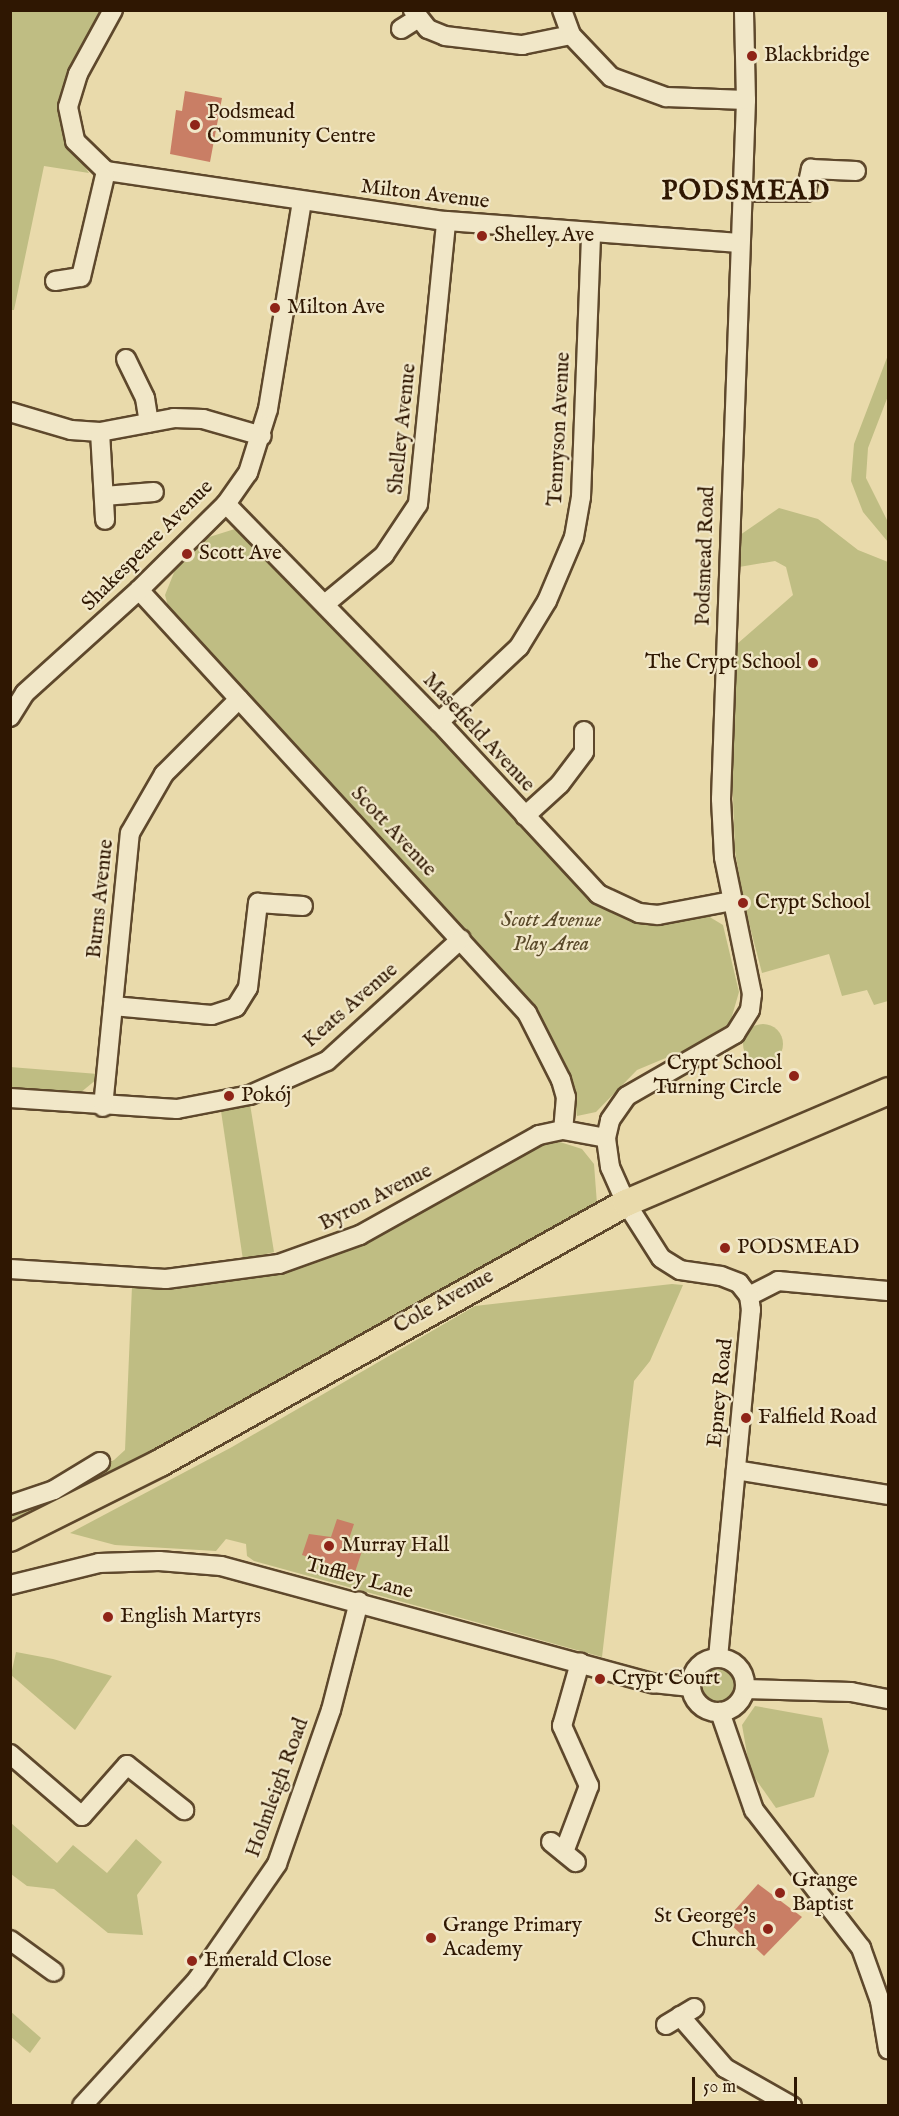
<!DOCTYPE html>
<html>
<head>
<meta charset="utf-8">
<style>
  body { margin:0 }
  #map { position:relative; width:899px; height:2116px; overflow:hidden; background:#e9daab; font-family:"IM FELL English",serif }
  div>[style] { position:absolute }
  .green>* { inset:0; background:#bfbd83 }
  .round { border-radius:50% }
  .building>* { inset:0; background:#c97e65 }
  .roads { filter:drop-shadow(2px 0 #5e482c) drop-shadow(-2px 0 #5e482c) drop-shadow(0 2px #5e482c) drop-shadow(0 -2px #5e482c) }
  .minor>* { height:18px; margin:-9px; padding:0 9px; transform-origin:9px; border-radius:9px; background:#f1e7c8 }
  .minor>.ring { margin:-9px; padding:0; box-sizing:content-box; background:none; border:18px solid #f1e7c8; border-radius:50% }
  .highway>* { height:26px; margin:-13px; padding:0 13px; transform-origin:13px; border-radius:13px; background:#e9daab }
  .dots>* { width:16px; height:16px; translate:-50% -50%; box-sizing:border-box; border:3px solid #f1e7c8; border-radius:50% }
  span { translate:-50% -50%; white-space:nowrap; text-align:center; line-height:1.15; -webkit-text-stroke:4.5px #f1e7c8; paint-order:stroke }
  .poi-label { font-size:21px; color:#2f1702 }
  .left { translate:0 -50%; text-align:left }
  .right { translate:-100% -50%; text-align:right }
  .street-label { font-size:21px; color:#2f1702 }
  .park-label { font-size:21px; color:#5a4929; font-style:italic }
  .district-label { font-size:27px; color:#2f1702; font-weight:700; letter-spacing:1.5px }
  .frame { position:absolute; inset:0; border:12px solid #2f1702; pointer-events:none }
  .scale { position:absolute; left:692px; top:2077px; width:105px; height:27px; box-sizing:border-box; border:3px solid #2f1702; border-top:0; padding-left:8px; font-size:18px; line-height:21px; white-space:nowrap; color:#2f1702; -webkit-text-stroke:4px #f1e7c8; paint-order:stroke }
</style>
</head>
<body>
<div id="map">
  <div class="green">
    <div style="clip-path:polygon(10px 11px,100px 11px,61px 92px,64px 136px,89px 173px,44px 166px,14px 310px,10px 310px)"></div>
    <div style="clip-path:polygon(888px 355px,888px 396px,868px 448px,866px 478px,888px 522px,888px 542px,863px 512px,851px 481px,854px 444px)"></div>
    <div style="clip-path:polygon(779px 508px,818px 519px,858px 550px,888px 562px,888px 1001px,874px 1005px,867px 990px,842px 996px,829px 954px,762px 973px,744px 904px,735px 851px,732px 772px,737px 644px,793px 595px,786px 567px,775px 561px,739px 567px,740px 535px)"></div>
    <div style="clip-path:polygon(238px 528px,253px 537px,597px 903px,641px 920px,708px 916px,723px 925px,739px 992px,730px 1023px,692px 1047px,637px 1070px,596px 1112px,577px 1116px,571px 1081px,533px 1009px,169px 610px,165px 595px,175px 570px,206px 538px)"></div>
    <div class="round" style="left:743px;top:1024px;width:40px;height:40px"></div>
    <div style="clip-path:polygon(10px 1067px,98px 1074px,97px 1079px,80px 1093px,11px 1088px)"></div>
    <div style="clip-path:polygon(250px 1104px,274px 1252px,243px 1260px,221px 1111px)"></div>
    <div style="clip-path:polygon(560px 1142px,582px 1149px,594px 1164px,597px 1204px,202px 1429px,11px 1526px,11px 1511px,114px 1460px,125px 1450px,132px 1286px,216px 1284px,302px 1267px,360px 1243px,533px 1147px)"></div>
    <div style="clip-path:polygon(672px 1284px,683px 1285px,650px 1361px,634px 1381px,602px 1657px,254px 1561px,247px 1556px,246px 1544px,226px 1539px,216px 1551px,115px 1545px,70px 1533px,232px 1447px,475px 1306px)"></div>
    <div style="clip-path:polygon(16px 1652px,53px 1659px,112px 1676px,75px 1730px,11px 1675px)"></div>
    <div class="round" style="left:700px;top:1665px;width:38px;height:38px"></div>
    <div style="clip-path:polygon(755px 1706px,822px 1718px,829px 1751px,814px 1797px,776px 1808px,750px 1771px,742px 1725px)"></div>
    <div style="clip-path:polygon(11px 1823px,57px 1863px,73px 1845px,107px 1873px,136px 1839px,162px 1862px,137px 1895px,143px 1935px,108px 1933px,54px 1889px,27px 1886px,11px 1874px)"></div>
    <div style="clip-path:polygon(10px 2011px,41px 2038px,30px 2053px,11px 2037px)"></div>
  </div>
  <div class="building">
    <div style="clip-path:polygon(185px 91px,222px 98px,210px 162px,170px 154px,176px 110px,182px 111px)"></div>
    <div style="clip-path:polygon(337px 1519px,354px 1524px,348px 1542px,362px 1551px,355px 1572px,302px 1555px,309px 1534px,331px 1537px)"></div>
    <div style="clip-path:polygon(758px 1884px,802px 1917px,764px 1956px,726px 1920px)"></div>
  </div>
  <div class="roads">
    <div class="minor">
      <div style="left:113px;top:10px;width:73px;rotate:118.7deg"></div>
      <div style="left:78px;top:74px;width:34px;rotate:107deg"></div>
      <div style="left:68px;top:107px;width:35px;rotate:78deg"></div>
      <div style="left:75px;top:141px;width:43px;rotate:44.1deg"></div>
      <div style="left:106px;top:171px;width:344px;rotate:8.4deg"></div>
      <div style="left:446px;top:221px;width:295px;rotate:4.3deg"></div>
      <div style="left:413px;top:10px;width:24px;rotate:52deg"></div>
      <div style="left:428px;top:29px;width:18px;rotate:22deg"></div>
      <div style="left:445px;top:36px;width:78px;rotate:6.7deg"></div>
      <div style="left:522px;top:45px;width:50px;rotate:-11.5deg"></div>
      <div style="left:562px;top:10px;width:27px;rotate:70deg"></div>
      <div style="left:571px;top:35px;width:58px;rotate:46.4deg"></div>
      <div style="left:611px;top:77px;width:59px;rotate:20deg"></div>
      <div style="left:666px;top:97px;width:80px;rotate:2.1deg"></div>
      <div style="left:401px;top:29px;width:19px;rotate:-32deg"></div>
      <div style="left:743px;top:192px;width:63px"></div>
      <div style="left:806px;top:192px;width:24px;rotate:-78deg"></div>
      <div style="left:811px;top:169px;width:45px;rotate:2.5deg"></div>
      <div style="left:55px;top:281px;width:26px;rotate:-9deg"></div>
      <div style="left:81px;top:277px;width:109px;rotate:-76.7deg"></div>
      <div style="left:126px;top:359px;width:43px;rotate:64deg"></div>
      <div style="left:145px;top:398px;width:25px;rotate:81deg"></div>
      <div style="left:10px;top:412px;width:64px;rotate:16.4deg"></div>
      <div style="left:71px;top:430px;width:29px;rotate:4deg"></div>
      <div style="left:100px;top:432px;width:75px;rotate:-10.7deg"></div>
      <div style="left:174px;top:418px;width:29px;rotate:2deg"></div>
      <div style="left:203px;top:419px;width:61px;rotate:16.1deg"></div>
      <div style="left:100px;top:432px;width:88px;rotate:86.7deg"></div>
      <div style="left:104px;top:496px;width:50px;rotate:-4.6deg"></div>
      <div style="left:226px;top:504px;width:305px;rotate:45.7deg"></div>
      <div style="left:439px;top:722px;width:234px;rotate:47.2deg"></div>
      <div style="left:598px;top:894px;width:45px;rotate:24.9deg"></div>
      <div style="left:639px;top:913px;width:19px;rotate:6deg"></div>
      <div style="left:658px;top:915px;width:75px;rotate:-10.7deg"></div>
      <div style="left:139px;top:590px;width:574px;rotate:47.47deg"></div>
      <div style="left:527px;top:1013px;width:75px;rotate:63.1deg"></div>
      <div style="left:561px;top:1080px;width:18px;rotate:74deg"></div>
      <div style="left:566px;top:1097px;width:33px;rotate:95deg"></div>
      <div style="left:325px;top:604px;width:77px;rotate:-39.7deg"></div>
      <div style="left:384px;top:555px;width:61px;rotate:-56.3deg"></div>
      <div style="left:418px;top:504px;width:284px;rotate:-84.3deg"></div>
      <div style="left:10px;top:717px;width:28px;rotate:-58deg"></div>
      <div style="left:25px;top:693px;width:154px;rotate:-42.1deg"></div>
      <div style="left:139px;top:590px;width:122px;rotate:-44.7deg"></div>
      <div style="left:226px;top:504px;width:38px;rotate:-55deg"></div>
      <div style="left:248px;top:473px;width:67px;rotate:-72.6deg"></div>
      <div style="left:268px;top:409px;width:210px;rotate:-80.7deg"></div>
      <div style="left:439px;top:722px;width:110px;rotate:-43.2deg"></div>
      <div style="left:519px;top:647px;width:54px;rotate:-58.7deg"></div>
      <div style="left:547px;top:601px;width:69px;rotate:-67.1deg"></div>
      <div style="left:574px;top:537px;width:41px;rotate:-80.1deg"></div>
      <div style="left:581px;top:497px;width:263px;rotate:-87.8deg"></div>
      <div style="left:525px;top:816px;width:47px;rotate:-42.4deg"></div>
      <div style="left:560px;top:784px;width:40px;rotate:-53deg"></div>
      <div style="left:584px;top:752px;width:21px;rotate:-90deg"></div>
      <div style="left:113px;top:1006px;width:99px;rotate:5.2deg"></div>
      <div style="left:212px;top:1015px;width:25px;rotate:-18deg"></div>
      <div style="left:236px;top:1007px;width:22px;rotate:-58deg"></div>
      <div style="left:248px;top:988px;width:86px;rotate:-83.3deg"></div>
      <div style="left:258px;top:903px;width:45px;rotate:3.8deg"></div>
      <div style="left:10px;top:1098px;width:167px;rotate:3.8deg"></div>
      <div style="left:177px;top:1109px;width:74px;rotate:-10.9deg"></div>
      <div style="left:250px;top:1095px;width:84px;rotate:-23.8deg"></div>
      <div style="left:327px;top:1061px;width:181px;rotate:-42.3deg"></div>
      <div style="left:103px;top:1107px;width:275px;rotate:-84.4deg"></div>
      <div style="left:130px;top:833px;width:68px;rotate:-60deg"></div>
      <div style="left:164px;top:774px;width:106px;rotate:-45deg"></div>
      <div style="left:10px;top:1269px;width:156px;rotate:3.7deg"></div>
      <div style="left:166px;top:1279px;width:114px;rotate:-7.6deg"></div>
      <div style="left:279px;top:1264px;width:86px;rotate:-19.7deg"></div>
      <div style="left:360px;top:1235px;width:205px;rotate:-29.2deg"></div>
      <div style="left:539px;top:1135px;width:25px;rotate:-12deg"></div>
      <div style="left:563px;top:1130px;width:44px;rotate:10.5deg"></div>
      <div style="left:749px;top:1296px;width:33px;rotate:-27deg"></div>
      <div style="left:778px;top:1281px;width:110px;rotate:5.2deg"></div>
      <div style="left:736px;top:1470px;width:154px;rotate:9.3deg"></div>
      <div style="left:10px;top:1505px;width:46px;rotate:-18.8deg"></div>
      <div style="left:54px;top:1490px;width:54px;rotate:-31.3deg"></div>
      <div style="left:10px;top:1585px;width:92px;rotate:-13.9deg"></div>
      <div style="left:99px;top:1563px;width:60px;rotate:-1.9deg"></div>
      <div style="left:159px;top:1561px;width:62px;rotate:4.6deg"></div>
      <div style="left:221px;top:1566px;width:448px;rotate:15.2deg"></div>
      <div style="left:653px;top:1683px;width:38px;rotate:6deg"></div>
      <div style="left:718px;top:1658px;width:350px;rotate:-84.6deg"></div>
      <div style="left:751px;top:1310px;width:14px;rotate:-98deg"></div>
      <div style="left:749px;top:1296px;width:16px;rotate:-128deg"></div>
      <div style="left:739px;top:1283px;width:19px;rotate:-159deg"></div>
      <div style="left:721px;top:1276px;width:41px;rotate:-171.7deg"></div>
      <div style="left:680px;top:1270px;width:22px;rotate:-148deg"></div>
      <div style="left:661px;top:1258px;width:65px;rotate:-122.5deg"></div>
      <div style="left:626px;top:1203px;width:39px;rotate:-114deg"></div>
      <div style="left:610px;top:1167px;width:29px;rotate:-98deg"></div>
      <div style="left:606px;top:1138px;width:18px;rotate:-77deg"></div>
      <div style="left:610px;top:1120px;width:29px;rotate:-55deg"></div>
      <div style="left:627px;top:1096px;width:125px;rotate:-29.9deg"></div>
      <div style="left:735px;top:1034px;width:28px;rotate:-58deg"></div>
      <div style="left:750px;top:1010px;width:16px;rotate:-83deg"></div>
      <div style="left:752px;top:994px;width:140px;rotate:-101.6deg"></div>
      <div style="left:724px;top:857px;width:58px;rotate:-93deg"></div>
      <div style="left:721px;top:799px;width:699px;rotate:-87.95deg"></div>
      <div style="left:746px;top:100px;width:90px;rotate:-91.3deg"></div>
      <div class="ring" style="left:691px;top:1658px;width:36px;height:36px"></div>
      <div style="left:745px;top:1689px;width:106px;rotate:1.6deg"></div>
      <div style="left:851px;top:1692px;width:38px;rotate:11deg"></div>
      <div style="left:720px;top:1712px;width:104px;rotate:70.9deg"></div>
      <div style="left:754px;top:1810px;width:175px;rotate:52.2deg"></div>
      <div style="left:861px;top:1948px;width:56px;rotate:70.3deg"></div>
      <div style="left:880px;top:2001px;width:49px;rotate:80.5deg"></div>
      <div style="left:10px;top:1754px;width:95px;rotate:40.7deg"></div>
      <div style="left:82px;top:1816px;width:68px;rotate:-48.6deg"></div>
      <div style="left:127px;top:1765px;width:73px;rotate:38.3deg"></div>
      <div style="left:551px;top:1842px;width:32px;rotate:39deg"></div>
      <div style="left:564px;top:1852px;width:71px;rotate:-69.3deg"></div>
      <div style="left:589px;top:1786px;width:66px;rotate:-114.2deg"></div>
      <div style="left:562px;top:1726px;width:66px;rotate:-74.1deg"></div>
      <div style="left:10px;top:1940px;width:54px;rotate:36deg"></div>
      <div style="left:680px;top:2016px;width:69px;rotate:49.1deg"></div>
      <div style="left:725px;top:2068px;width:77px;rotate:29.6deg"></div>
      <div style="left:666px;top:2025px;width:33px;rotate:-31deg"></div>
      <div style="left:82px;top:2106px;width:171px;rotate:-47.6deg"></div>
      <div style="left:197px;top:1980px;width:141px;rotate:-55.4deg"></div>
      <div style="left:277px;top:1864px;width:163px;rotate:-70.7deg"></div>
      <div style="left:331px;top:1710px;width:112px;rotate:-75.5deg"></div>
    </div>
    <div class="highway">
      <div style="left:10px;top:1538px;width:168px;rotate:-26.6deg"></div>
      <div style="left:160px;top:1463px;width:534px;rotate:-29.16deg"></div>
      <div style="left:626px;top:1203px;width:285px;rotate:-23.1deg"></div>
    </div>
  </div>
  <div class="dots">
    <div style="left:752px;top:56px;background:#8f2418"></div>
    <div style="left:195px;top:125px;background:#8f2418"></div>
    <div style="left:482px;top:236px;background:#8f2418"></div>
    <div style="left:275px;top:308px;background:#8f2418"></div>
    <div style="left:187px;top:554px;background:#8f2418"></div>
    <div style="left:813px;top:663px;background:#8f2418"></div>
    <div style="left:743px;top:903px;background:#8f2418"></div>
    <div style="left:794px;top:1076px;background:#8f2418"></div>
    <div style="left:229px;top:1096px;background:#8f2418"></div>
    <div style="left:725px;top:1248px;background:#8f2418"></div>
    <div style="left:746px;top:1418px;background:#8f2418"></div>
    <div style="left:329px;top:1546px;background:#8f2418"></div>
    <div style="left:108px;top:1617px;background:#8f2418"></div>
    <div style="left:600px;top:1679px;background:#8f2418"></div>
    <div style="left:780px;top:1893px;background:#8f2418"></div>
    <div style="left:768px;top:1929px;background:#8f2418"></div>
    <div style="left:431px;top:1938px;background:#8f2418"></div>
    <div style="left:192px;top:1961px;background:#8f2418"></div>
  </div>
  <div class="poi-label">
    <span class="left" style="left:764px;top:56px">Blackbridge</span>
    <span class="left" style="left:207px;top:125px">Podsmead<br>Community Centre</span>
    <span class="left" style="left:494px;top:236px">Shelley Ave</span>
    <span class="left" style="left:287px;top:308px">Milton Ave</span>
    <span class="left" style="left:199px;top:554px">Scott Ave</span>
    <span class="right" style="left:801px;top:663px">The Crypt School</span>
    <span class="left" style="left:755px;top:903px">Crypt School</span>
    <span class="right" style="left:782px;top:1076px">Crypt School<br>Turning Circle</span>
    <span class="left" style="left:241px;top:1096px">Pokój</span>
    <span class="left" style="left:737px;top:1248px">PODSMEAD</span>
    <span class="left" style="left:758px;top:1418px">Falfield Road</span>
    <span class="left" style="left:341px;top:1546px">Murray Hall</span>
    <span class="left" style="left:120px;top:1617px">English Martyrs</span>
    <span class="left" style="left:612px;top:1679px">Crypt Court</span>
    <span class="left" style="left:792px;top:1893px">Grange<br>Baptist</span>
    <span class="right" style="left:756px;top:1929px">St George's<br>Church</span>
    <span class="left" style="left:443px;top:1938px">Grange Primary<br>Academy</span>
    <span class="left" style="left:204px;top:1961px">Emerald Close</span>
  </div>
  <div class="street-label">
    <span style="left:425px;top:195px;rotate:7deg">Milton Avenue</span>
    <span style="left:403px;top:429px;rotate:-84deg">Shelley Avenue</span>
    <span style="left:560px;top:429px;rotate:-87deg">Tennyson Avenue</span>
    <span style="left:148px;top:546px;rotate:-45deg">Shakespeare Avenue</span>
    <span style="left:706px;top:556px;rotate:-88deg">Podsmead Road</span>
    <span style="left:478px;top:733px;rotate:47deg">Masefield Avenue</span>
    <span style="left:393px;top:832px;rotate:47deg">Scott Avenue</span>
    <span style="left:101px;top:899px;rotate:-84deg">Burns Avenue</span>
    <span style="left:351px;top:1006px;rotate:-41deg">Keats Avenue</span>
    <span style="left:376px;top:1198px;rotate:-27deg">Byron Avenue</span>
    <span style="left:444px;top:1302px;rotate:-29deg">Cole Avenue</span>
    <span style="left:721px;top:1393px;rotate:-84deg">Epney Road</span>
    <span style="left:359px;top:1579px;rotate:15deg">Tuffley Lane</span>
    <span style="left:278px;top:1788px;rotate:-70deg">Holmleigh Road</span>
  </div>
  <div class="park-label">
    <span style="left:551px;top:933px">Scott Avenue<br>Play Area</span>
  </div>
  <div class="district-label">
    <span style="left:746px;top:193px">PODSMEAD</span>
  </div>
  <div class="frame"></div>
  <div class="scale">50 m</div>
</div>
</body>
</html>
